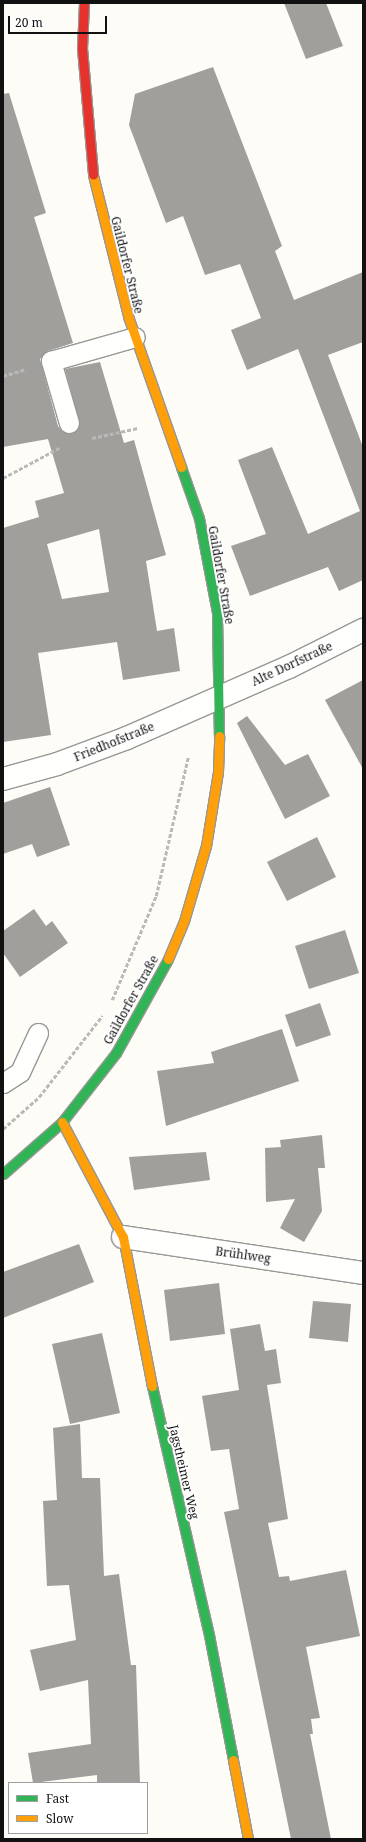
<!DOCTYPE html>
<html>
<head>
<meta charset="utf-8">
<style>
  body { margin:0 }
  #map { position:relative; width:366px; height:1842px; overflow:hidden; background:#fdfcf7; font-family:"Noto Serif",serif }
  div>[style] { position:absolute }
  .building>* { inset:0; background:#a19f9c }
  .path>* { height:2.5px; margin-top:-1.25px; transform-origin:0; background:repeating-linear-gradient(90deg,#b9b9b8 0 4px,transparent 0 6px) }
  .roads { filter:drop-shadow(1px 0 #979795) drop-shadow(-1px 0 #979795) drop-shadow(0 1px #979795) drop-shadow(0 -1px #979795) }
  .lane>* { height:19px; margin:-9.5px; padding:0 9.5px; transform-origin:9.5px; border-radius:9.5px; background:#fffffe }
  .street>* { height:22px; margin:-11px; padding:0 11px; transform-origin:11px; border-radius:11px; background:#fffffe }
  .fast>* { height:9px; margin:-4.5px; padding:0 4.5px; transform-origin:4.5px; border-radius:4.5px; background:#30b455 }
  .slow>* { height:9px; margin:-4.5px; padding:0 4.5px; transform-origin:4.5px; border-radius:4.5px; background:#ff9f0a }
  .jam>* { height:9px; margin:-4.5px; padding:0 4.5px; transform-origin:4.5px; border-radius:4.5px; background:#e5322d }
  span { translate:-50% -50%; white-space:nowrap; text-align:center; line-height:1.15; -webkit-text-stroke:4px #fff; paint-order:stroke }
  .street-label { font-size:12px; color:#111 }
  .frame { position:absolute; inset:0; border:4px solid #111; pointer-events:none }
  .legend { position:absolute; left:8px; top:1782px; width:140px; height:52px; box-sizing:border-box; background:#fff; border:1px solid #a0a0a0; margin:0; padding:5px 7px; list-style:none; font-size:12px; color:#111 }
  .legend li { display:flex; align-items:center; gap:8px; height:20px }
  .legend b { width:20px; border:1px solid #a0a0a0 }
  .scale { position:absolute; left:8px; top:16px; width:99px; height:18px; box-sizing:border-box; border:2px solid #111; border-top:0; padding-left:5px; font-size:12px; line-height:14px; white-space:nowrap; color:#111; -webkit-text-stroke:3px #fff; paint-order:stroke }
</style>
</head>
<body>
<div id="map">
  <div class="building">
    <div style="clip-path:polygon(284px 3px,326px 3px,343px 46px,306px 59px)"></div>
    <div style="clip-path:polygon(213px 67px,282px 246px,275px 251px,294px 300px,363px 272px,363px 342px,328px 355px,363px 447px,363px 580px,339px 591px,328px 567px,250px 596px,231px 546px,266px 534px,238px 460px,272px 447px,308px 534px,360px 511px,298px 349px,247px 370px,231px 330px,261px 318px,240px 264px,205px 275px,183px 216px,166px 223px,129px 125px,135px 94px)"></div>
    <div style="clip-path:polygon(evenodd,9px 93px,46px 213px,34px 217px,73px 343px,48px 351px,40px 359px,58px 426px,62px 431px,72px 434px,80px 425px,65px 369px,100px 362px,124px 443px,134px 440px,166px 555px,146px 561px,157px 631px,174px 628px,180px 671px,123px 680px,117px 642px,38px 653px,51px 735px,3px 742px,3px 528px,39px 517px,35px 501px,64px 493px,48px 439px,3px 447px,3px 94px,9px 93px,99px 529px,109px 592px,62px 599px,47px 544px,99px 529px)"></div>
    <div style="clip-path:polygon(363px 680px,363px 769px,325px 700px)"></div>
    <div style="clip-path:polygon(247px 716px,285px 765px,308px 754px,330px 796px,285px 819px,237px 723px)"></div>
    <div style="clip-path:polygon(50px 787px,70px 845px,37px 857px,32px 844px,3px 854px,3px 803px)"></div>
    <div style="clip-path:polygon(317px 837px,336px 877px,287px 901px,267px 862px)"></div>
    <div style="clip-path:polygon(34px 909px,46px 926px,52px 921px,68px 943px,20px 977px,3px 953px,3px 931px)"></div>
    <div style="clip-path:polygon(345px 930px,359px 973px,309px 989px,295px 946px)"></div>
    <div style="clip-path:polygon(320px 1003px,331px 1035px,296px 1047px,285px 1015px)"></div>
    <div style="clip-path:polygon(282px 1029px,299px 1081px,166px 1126px,157px 1071px,214px 1063px,211px 1052px)"></div>
    <div style="clip-path:polygon(322px 1135px,325px 1168px,318px 1168px,322px 1211px,304px 1242px,280px 1228px,295px 1199px,266px 1202px,265px 1148px,281px 1147px,280px 1140px)"></div>
    <div style="clip-path:polygon(206px 1152px,210px 1180px,134px 1190px,129px 1157px)"></div>
    <div style="clip-path:polygon(79px 1244px,94px 1282px,3px 1318px,3px 1272px)"></div>
    <div style="clip-path:polygon(219px 1283px,225px 1334px,170px 1341px,164px 1290px)"></div>
    <div style="clip-path:polygon(313px 1301px,351px 1304px,348px 1342px,309px 1338px)"></div>
    <div style="clip-path:polygon(260px 1324px,265px 1351px,276px 1349px,281px 1383px,267px 1385px,288px 1519px,268px 1523px,279px 1577px,289px 1576px,290px 1581px,346px 1570px,360px 1636px,306px 1647px,320px 1718px,311px 1719px,313px 1734px,310px 1734px,331px 1839px,291px 1839px,224px 1512px,239px 1509px,229px 1449px,211px 1451px,202px 1396px,239px 1390px,230px 1329px)"></div>
    <div style="clip-path:polygon(102px 1333px,120px 1413px,70px 1424px,52px 1344px)"></div>
    <div style="clip-path:polygon(80px 1424px,82px 1478px,100px 1478px,104px 1576px,119px 1574px,131px 1665px,136px 1665px,140px 1783px,97px 1783px,97px 1775px,33px 1783px,28px 1753px,91px 1744px,88px 1680px,40px 1691px,30px 1650px,76px 1640px,69px 1585px,47px 1586px,43px 1501px,57px 1500px,53px 1428px)"></div>
  </div>
  <div class="path">
    <div style="left:3px;top:376px;width:24px;rotate:-17deg"></div>
    <div style="left:92px;top:438px;width:47px;rotate:-12.3deg"></div>
    <div style="left:3px;top:478px;width:64px;rotate:-28.2deg"></div>
    <div style="left:112px;top:1000px;width:113px;rotate:-67.1deg"></div>
    <div style="left:156px;top:896px;width:143px;rotate:-77deg"></div>
    <div style="left:3px;top:1129px;width:48px;rotate:-41.6deg"></div>
    <div style="left:39px;top:1097px;width:103px;rotate:-52.1deg"></div>
  </div>
  <div class="roads">
    <div class="lane">
      <div style="left:69px;top:423px;width:65px;rotate:-106.2deg"></div>
      <div style="left:51px;top:361px;width:87px;rotate:-15.9deg"></div>
      <div style="left:3px;top:1083px;width:20px;rotate:-33deg"></div>
      <div style="left:20px;top:1072px;width:43px;rotate:-65.2deg"></div>
    </div>
    <div class="street">
      <div style="left:3px;top:779px;width:56px;rotate:-15.5deg"></div>
      <div style="left:57px;top:764px;width:75px;rotate:-20.4deg"></div>
      <div style="left:127px;top:738px;width:177px;rotate:-23.7deg"></div>
      <div style="left:289px;top:667px;width:83px;rotate:-26.6deg"></div>
      <div style="left:123px;top:1237px;width:243px;rotate:8.5deg"></div>
    </div>
    <div class="fast">
      <div style="left:181px;top:467px;width:54px;rotate:70.6deg"></div>
      <div style="left:199px;top:518px;width:96px;rotate:79.2deg"></div>
      <div style="left:217px;top:612px;width:124px;rotate:89.1deg"></div>
      <div style="left:3px;top:1174px;width:79px;rotate:-41.4deg"></div>
      <div style="left:62px;top:1122px;width:88px;rotate:-52deg"></div>
      <div style="left:116px;top:1053px;width:107px;rotate:-61deg"></div>
      <div style="left:152px;top:1386px;width:255px;rotate:77.1deg"></div>
      <div style="left:209px;top:1635px;width:127px;rotate:79.1deg"></div>
    </div>
    <div class="slow">
      <div style="left:93px;top:175px;width:148px;rotate:76deg"></div>
      <div style="left:129px;top:319px;width:157px;rotate:70.6deg"></div>
      <div style="left:168px;top:959px;width:41px;rotate:-67.2deg"></div>
      <div style="left:184px;top:921px;width:78px;rotate:-73.7deg"></div>
      <div style="left:206px;top:846px;width:75px;rotate:-80.8deg"></div>
      <div style="left:218px;top:772px;width:36px;rotate:-88deg"></div>
      <div style="left:62px;top:1122px;width:130px;rotate:62.1deg"></div>
      <div style="left:123px;top:1237px;width:152px;rotate:79deg"></div>
      <div style="left:233px;top:1760px;width:80px;rotate:79.2deg"></div>
    </div>
    <div class="jam">
      <div style="left:84px;top:3px;width:45px;rotate:92.5deg"></div>
      <div style="left:82px;top:48px;width:127px;rotate:85deg"></div>
    </div>
  </div>
  <div class="street-label">
    <span style="left:127px;top:265px;rotate:76deg">Gaildorfer Straße</span>
    <span style="left:221px;top:575px;rotate:80deg">Gaildorfer Straße</span>
    <span style="left:292px;top:664px;rotate:-25deg">Alte Dorfstraße</span>
    <span style="left:114px;top:742px;rotate:-22deg">Friedhofstraße</span>
    <span style="left:131px;top:1000px;rotate:-61deg">Gaildorfer Straße</span>
    <span style="left:243px;top:1255px;rotate:8deg">Brühlweg</span>
    <span style="left:184px;top:1472px;rotate:77deg">Jagstheimer Weg</span>
  </div>
  <div class="frame"></div>
  <ul class="legend">
  <li><b style="height:5px;background:#30b455"></b>Fast</li>
  <li><b style="height:5px;background:#ff9f0a"></b>Slow</li>
  </ul>
  <div class="scale">20 m</div>
</div>
</body>
</html>
